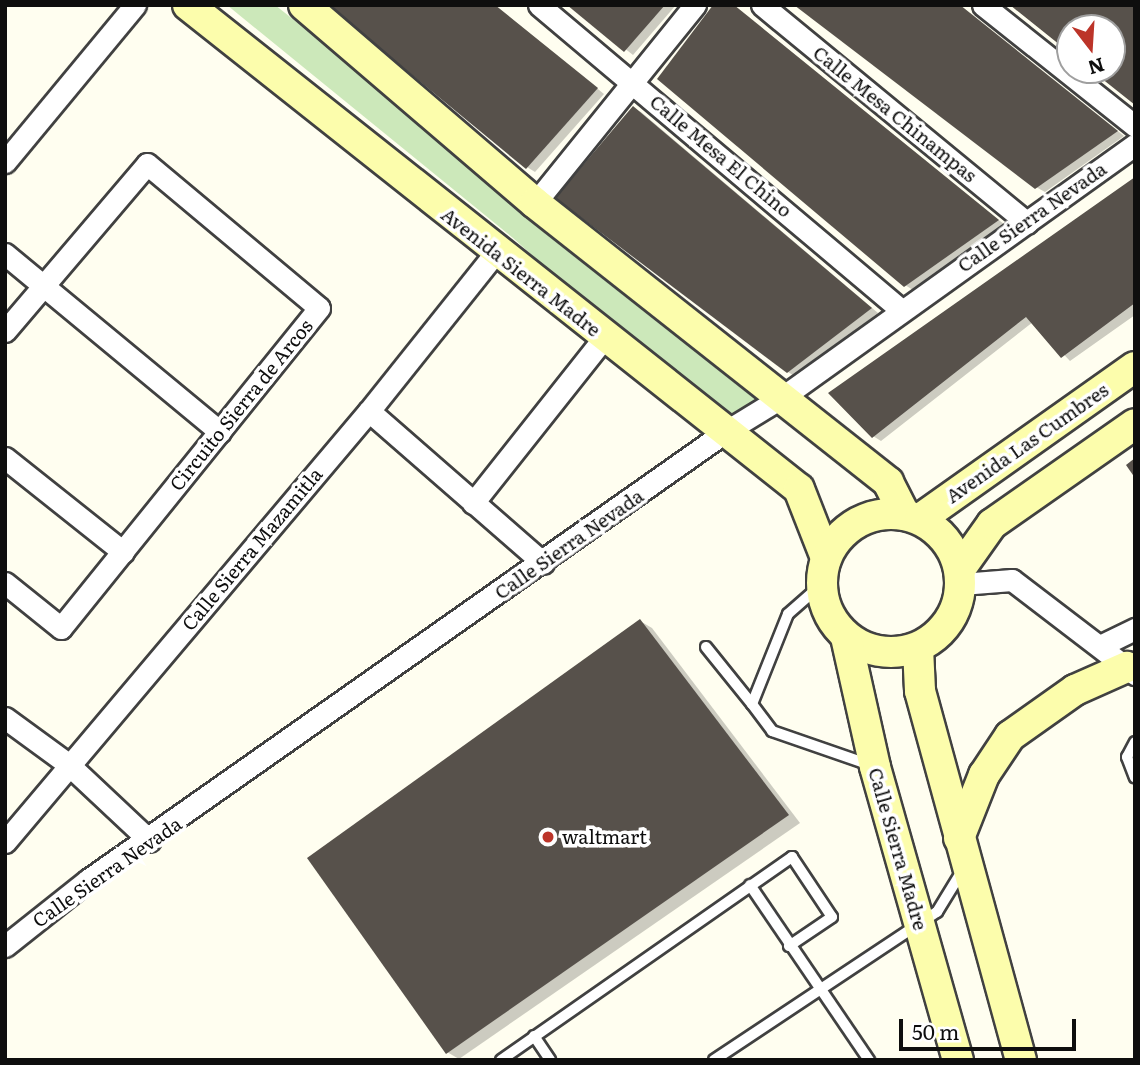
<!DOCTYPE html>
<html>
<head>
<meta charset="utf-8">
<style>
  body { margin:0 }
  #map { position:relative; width:1140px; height:1065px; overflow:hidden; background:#fffef0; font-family:Literata,serif }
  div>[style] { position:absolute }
  .green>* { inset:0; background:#cce8ba }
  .shadow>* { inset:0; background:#0003 }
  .building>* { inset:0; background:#57514b }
  .roads { filter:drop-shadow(2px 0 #414141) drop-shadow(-2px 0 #414141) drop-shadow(0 2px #414141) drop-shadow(0 -2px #414141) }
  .lane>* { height:10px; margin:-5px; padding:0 5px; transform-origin:5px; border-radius:5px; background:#fff }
  .street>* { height:21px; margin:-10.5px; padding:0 10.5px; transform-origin:10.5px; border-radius:10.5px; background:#fff }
  .secondary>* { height:30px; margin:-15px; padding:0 15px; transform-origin:15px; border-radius:15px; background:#fcfdac }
  .secondary>.ring { margin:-15px; padding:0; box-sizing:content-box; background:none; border:30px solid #fcfdac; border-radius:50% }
  .dots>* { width:19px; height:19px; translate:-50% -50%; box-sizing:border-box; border:4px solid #fff; border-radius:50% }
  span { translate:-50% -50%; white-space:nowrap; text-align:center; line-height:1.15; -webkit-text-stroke:7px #fff; paint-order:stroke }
  .street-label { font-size:19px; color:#0e0e0e }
  .poi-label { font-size:19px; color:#0e0e0e }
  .left { translate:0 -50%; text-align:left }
  .frame { position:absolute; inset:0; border:7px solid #0e0e0e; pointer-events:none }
  .north { position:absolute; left:1056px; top:14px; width:70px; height:70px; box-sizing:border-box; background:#fff; border:2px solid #9f9f9f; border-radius:50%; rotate:163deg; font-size:19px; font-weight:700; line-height:28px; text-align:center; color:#0e0e0e }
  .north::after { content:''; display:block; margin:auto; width:24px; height:32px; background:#bc3429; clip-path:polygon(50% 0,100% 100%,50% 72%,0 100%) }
  .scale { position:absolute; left:899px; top:1019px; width:177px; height:32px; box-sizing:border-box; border:4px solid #0e0e0e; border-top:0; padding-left:9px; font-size:21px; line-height:24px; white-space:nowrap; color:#0e0e0e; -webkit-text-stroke:5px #fff; paint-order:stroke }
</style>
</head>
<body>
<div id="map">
  <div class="green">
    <div style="clip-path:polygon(227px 5px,275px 5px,765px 393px,724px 427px,513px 238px)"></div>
  </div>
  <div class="shadow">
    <div style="clip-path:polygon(495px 5px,604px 94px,535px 172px,527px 167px)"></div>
    <div style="clip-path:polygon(570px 5px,676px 5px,633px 55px)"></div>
    <div style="clip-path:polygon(734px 5px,1005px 225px,913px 290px,905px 285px)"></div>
    <div style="clip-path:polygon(960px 5px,1124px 136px,1045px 192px,1036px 187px)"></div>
    <div style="clip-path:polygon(633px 108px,641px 112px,878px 313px,796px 377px,788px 372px)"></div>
    <div style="clip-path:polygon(1135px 179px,1135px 315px,1070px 361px,1033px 322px,881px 441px,873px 436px)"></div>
    <div style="clip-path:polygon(640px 621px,652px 628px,800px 823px,459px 1059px,447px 1052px)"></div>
  </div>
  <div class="building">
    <div style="clip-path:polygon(327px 5px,495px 5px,598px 88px,526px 169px)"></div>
    <div style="clip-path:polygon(567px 5px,665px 5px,624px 52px)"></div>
    <div style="clip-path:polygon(713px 5px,734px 5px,999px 220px,904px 287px,657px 79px)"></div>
    <div style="clip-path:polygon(794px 5px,960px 5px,1118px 131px,1035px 189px)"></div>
    <div style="clip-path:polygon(1010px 5px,1135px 5px,1135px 105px,1091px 70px,1112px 70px,1112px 28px,1070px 28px,1070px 53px)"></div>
    <div style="clip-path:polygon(633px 106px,872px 308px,787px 373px,555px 198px)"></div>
    <div style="clip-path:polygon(1135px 177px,1135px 303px,1061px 358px,1026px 317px,872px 438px,828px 393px)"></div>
    <div style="clip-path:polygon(1135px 458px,1135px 478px,1126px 465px)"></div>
    <div style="clip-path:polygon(640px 619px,789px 815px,446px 1054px,307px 858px)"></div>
  </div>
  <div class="roads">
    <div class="lane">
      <div style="left:821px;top:585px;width:44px;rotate:138.7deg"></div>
      <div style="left:788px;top:614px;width:97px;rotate:111.8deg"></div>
      <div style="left:752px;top:704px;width:34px;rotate:53deg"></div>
      <div style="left:772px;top:731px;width:104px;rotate:19.1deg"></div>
      <div style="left:706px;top:647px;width:73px;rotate:51.1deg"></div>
      <div style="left:1135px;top:742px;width:17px;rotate:118deg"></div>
      <div style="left:1127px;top:757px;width:22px;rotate:69deg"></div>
      <div style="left:750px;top:885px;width:212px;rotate:55.8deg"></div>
      <div style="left:534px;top:1036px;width:29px;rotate:56deg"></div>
      <div style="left:501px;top:1060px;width:355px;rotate:-34.9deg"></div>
      <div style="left:792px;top:857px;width:72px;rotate:56.3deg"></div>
      <div style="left:832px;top:917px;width:52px;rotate:146deg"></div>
      <div style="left:714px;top:1060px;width:268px;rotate:-33.6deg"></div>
      <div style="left:937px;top:912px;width:52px;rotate:-58.5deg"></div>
    </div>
    <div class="street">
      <div style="left:539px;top:5px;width:473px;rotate:40.1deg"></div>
      <div style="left:762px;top:5px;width:343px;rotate:39.4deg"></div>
      <div style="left:983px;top:5px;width:194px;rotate:38.5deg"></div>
      <div style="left:5px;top:162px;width:204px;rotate:-50.4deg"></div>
      <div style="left:535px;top:203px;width:255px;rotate:-51.1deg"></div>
      <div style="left:5px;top:254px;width:279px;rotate:39.6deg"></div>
      <div style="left:5px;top:331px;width:219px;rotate:-49.6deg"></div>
      <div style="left:147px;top:164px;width:224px;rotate:39.9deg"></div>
      <div style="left:319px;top:308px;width:411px;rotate:128.9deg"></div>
      <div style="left:61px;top:628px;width:72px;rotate:-141.2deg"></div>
      <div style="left:369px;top:411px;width:231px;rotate:41.1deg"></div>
      <div style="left:5px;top:458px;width:151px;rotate:38.5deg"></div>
      <div style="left:473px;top:503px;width:211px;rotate:-51.6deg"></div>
      <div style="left:961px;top:584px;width:51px;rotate:-4.5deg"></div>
      <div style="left:1012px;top:580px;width:155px;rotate:37.4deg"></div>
      <div style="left:1100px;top:646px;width:39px;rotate:-26deg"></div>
      <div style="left:5px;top:718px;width:78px;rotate:36.1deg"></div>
      <div style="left:68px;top:764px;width:112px;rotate:43.2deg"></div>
      <div style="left:5px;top:842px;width:564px;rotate:-49.82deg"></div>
      <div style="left:369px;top:411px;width:202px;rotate:-51.4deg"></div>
      <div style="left:5px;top:946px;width:106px;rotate:-38.5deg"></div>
      <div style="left:88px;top:880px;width:779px;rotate:-35.12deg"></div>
      <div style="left:725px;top:432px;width:69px;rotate:-31.4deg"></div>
      <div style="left:784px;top:396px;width:432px;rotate:-35.6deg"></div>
    </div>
    <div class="secondary">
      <div style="left:188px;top:5px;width:779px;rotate:38.38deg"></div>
      <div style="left:799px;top:489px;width:74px;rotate:68.6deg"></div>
      <div style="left:304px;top:5px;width:304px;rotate:40.6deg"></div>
      <div style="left:535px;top:203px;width:450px;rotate:38.3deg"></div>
      <div style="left:888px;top:482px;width:37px;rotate:63deg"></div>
      <div class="ring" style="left:822px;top:514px;width:108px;height:108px"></div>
      <div style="left:920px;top:519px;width:263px;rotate:-35.3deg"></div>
      <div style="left:960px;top:569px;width:55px;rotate:-54.6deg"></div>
      <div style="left:992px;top:524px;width:174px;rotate:-35deg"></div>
      <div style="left:846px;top:637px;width:133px;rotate:77.4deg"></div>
      <div style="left:875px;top:767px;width:305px;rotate:74.2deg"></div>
      <div style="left:918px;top:648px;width:43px;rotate:87.3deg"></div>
      <div style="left:920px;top:691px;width:383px;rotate:74.7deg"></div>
      <div style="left:959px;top:838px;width:68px;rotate:-68.4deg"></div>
      <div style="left:984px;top:775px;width:47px;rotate:-56.3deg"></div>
      <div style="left:1010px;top:736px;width:80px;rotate:-35.3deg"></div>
      <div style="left:1075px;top:690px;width:57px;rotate:-23.9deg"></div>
    </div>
  </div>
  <div class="dots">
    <div style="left:548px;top:837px;background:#bc3429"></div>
  </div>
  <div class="street-label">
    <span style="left:895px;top:114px;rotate:39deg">Calle Mesa Chinampas</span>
    <span style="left:721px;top:156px;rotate:40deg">Calle Mesa El Chino</span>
    <span style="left:1032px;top:217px;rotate:-35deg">Calle Sierra Nevada</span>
    <span style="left:521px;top:272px;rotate:38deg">Avenida Sierra Madre</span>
    <span style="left:241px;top:405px;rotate:-51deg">Circuito Sierra de Arcos</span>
    <span style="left:1027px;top:443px;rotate:-35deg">Avenida Las Cumbres</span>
    <span style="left:569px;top:544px;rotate:-35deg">Calle Sierra Nevada</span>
    <span style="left:252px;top:549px;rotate:-50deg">Calle Sierra Mazamitla</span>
    <span style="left:898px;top:849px;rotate:74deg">Calle Sierra Madre</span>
    <span style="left:107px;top:872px;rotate:-35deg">Calle Sierra Nevada</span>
  </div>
  <div class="poi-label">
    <span class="left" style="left:562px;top:837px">waltmart</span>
  </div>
  <div class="frame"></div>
  <div class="north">N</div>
  <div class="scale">50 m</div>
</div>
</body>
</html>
